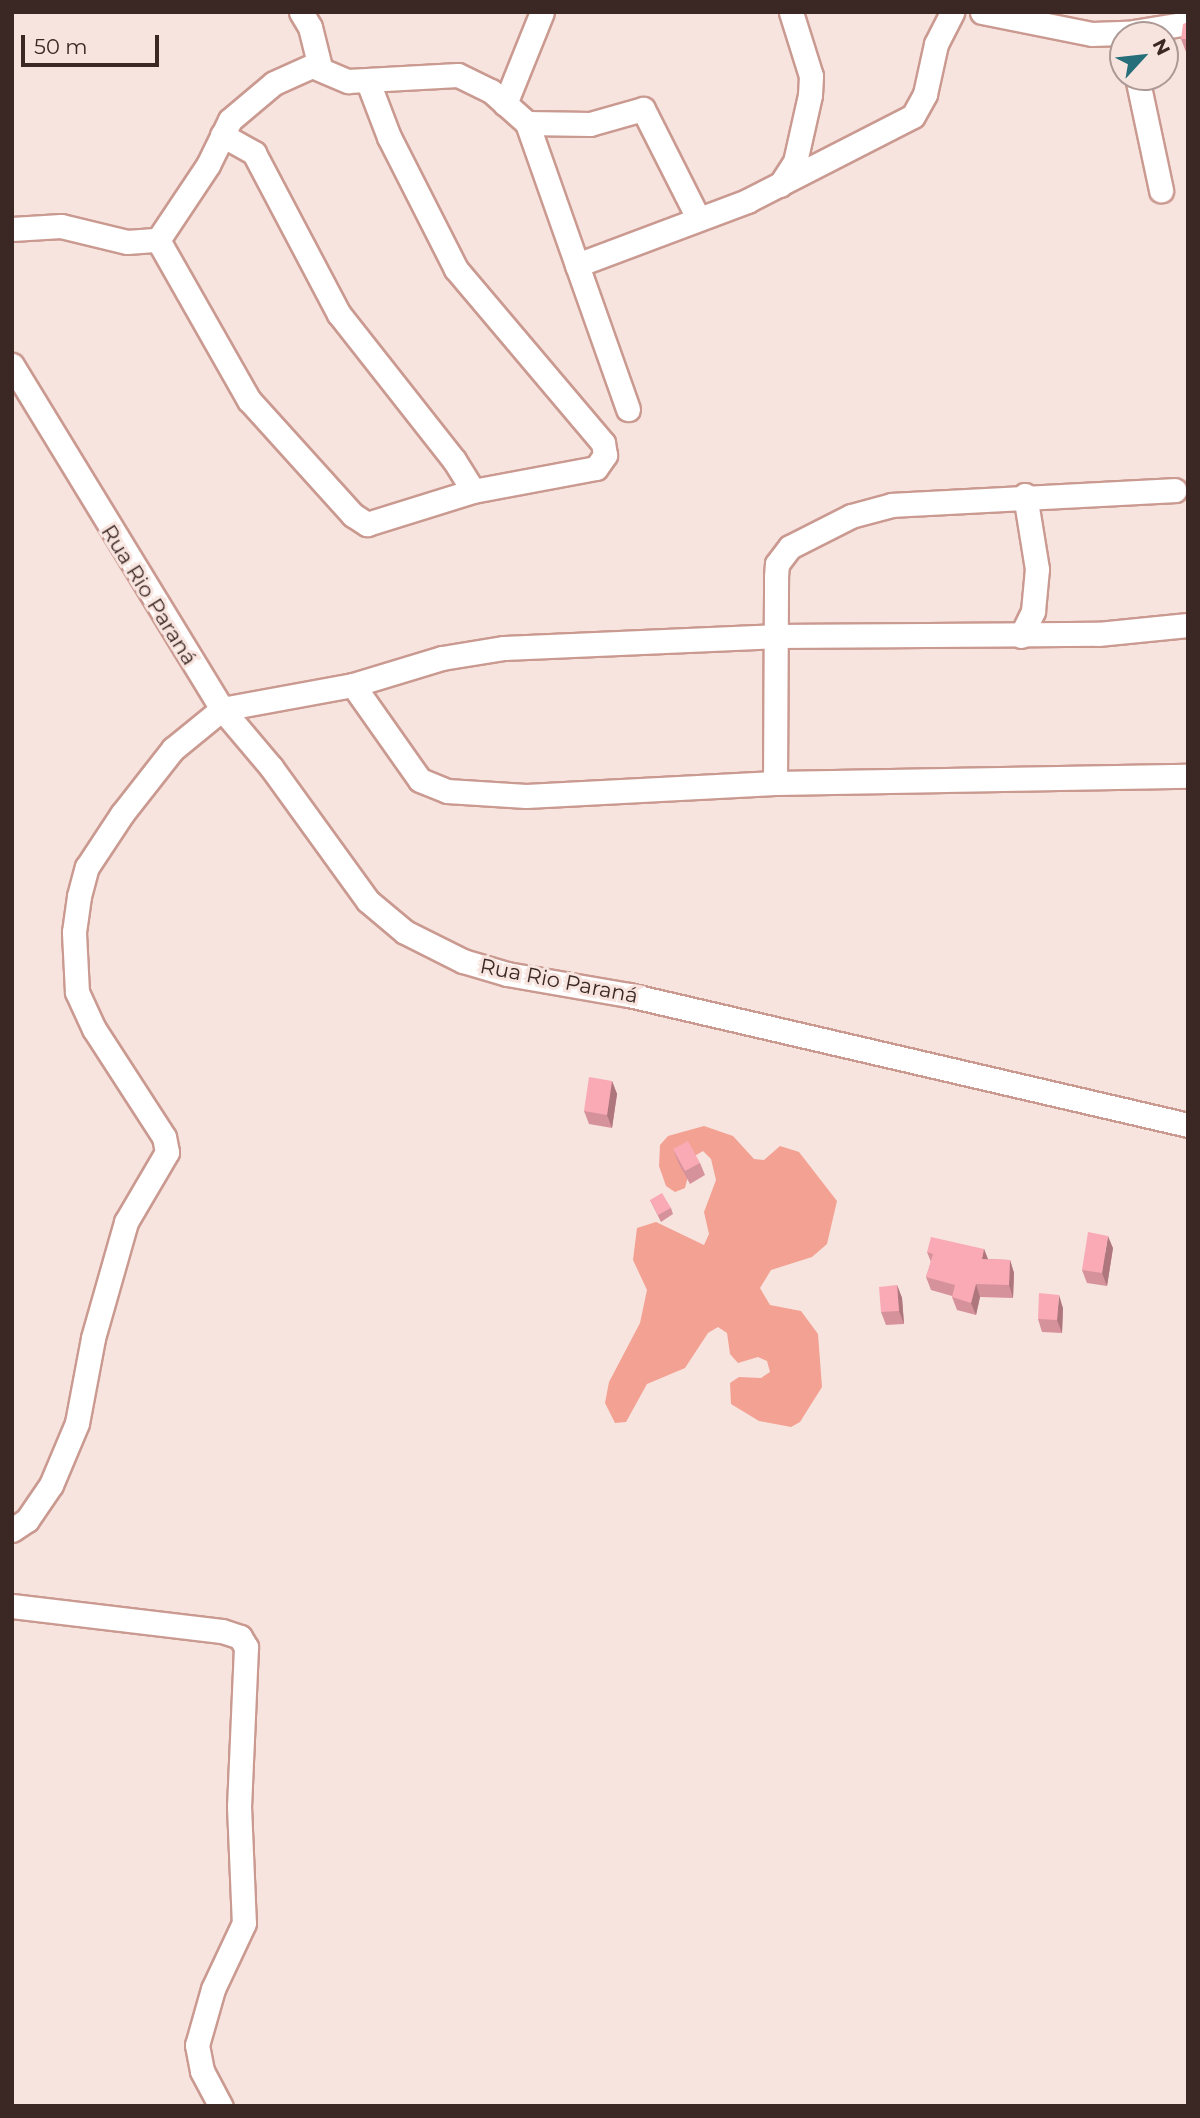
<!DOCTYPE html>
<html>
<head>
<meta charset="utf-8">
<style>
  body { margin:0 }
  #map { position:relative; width:1200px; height:2118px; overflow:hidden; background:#f8e4df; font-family:Montserrat,sans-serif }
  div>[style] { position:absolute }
  .green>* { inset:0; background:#f3a192 }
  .roads { filter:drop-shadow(2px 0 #ca9a91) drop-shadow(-2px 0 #ca9a91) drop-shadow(0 2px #ca9a91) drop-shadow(0 -2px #ca9a91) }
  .minor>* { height:23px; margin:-11.5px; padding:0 11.5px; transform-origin:11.5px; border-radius:11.5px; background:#fff }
  .wall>* { inset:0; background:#d6929b }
  .shaded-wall>* { inset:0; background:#ae777e }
  .building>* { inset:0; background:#f9aab4 }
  span { translate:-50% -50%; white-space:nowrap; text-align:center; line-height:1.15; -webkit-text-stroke:6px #f8e4df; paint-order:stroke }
  .street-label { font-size:21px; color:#3b2825 }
  .frame { position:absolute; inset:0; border:14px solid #3b2825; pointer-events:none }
  .north { position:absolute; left:1109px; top:21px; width:70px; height:70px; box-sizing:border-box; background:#f8e4df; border:2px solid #ac9995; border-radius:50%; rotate:63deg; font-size:19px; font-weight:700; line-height:28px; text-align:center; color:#3b2825 }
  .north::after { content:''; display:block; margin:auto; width:24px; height:32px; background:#276e7b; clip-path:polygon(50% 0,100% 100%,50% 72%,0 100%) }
  .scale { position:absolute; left:21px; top:35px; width:138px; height:32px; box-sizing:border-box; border:4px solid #3b2825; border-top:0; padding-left:9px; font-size:21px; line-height:24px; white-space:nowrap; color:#3b2825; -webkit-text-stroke:5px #f8e4df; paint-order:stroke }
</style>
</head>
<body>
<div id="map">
  <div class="green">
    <div style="clip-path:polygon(704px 1126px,733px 1136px,754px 1159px,764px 1160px,780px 1146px,799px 1152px,837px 1201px,827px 1244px,812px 1257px,771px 1270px,760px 1288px,770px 1305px,801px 1311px,818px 1334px,822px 1387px,800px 1422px,791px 1427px,759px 1421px,731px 1404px,730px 1383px,739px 1377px,761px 1378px,770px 1372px,767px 1361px,758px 1357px,738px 1363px,730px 1354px,727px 1333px,718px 1327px,708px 1333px,685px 1368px,647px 1384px,626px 1422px,615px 1423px,605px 1403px,609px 1382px,640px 1323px,647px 1290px,633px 1260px,637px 1228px,656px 1222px,704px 1245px,709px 1234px,704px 1212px,716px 1180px,711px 1159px,703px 1151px,693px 1157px,685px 1188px,675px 1192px,666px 1186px,659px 1166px,660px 1145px,668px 1136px)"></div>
  </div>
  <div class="roads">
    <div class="minor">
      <div style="left:301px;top:12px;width:17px;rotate:59deg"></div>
      <div style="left:310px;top:27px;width:41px;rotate:76deg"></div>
      <div style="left:982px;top:12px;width:112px;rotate:11.3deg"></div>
      <div style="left:1092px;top:34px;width:35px;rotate:-2deg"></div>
      <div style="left:1127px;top:33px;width:62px;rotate:-9.3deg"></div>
      <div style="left:1137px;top:77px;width:116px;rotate:78deg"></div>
      <div style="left:505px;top:104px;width:99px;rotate:-68.1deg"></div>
      <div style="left:527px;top:123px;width:63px;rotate:0.9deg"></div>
      <div style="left:590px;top:124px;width:55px;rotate:-15.8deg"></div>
      <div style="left:643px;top:109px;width:120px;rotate:63.2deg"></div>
      <div style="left:222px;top:135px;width:37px;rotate:29deg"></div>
      <div style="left:254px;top:153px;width:182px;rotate:62.2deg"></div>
      <div style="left:339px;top:314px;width:186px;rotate:51.8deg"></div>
      <div style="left:454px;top:460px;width:36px;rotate:58deg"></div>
      <div style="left:780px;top:185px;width:27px;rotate:-57deg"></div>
      <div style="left:795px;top:162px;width:69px;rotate:-77.4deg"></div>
      <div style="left:810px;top:95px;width:19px;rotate:-87deg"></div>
      <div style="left:811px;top:76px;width:67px;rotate:-107.4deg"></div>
      <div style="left:12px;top:229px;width:49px;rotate:-3.5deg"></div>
      <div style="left:61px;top:226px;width:68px;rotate:13.6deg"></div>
      <div style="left:127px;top:242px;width:31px;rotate:-4deg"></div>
      <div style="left:158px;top:240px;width:90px;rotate:-56.3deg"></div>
      <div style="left:208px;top:165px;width:50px;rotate:-63.9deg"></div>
      <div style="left:230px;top:120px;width:57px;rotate:-40.1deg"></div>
      <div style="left:274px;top:83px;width:42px;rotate:-24.1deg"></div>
      <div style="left:312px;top:66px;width:39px;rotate:23deg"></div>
      <div style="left:348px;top:81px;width:110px;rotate:-3.1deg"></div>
      <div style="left:458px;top:75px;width:37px;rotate:26deg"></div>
      <div style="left:491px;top:91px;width:48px;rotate:41.6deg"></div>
      <div style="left:527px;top:123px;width:151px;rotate:70.6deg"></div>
      <div style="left:577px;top:265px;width:182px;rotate:-20.6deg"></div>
      <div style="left:747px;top:201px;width:186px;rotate:-27.1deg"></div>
      <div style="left:913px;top:116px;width:25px;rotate:-61deg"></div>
      <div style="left:925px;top:94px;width:51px;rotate:-77.6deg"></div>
      <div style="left:936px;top:44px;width:36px;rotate:-63deg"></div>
      <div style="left:158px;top:240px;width:184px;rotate:60.4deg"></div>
      <div style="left:249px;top:400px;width:155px;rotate:47.9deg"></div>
      <div style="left:353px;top:515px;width:17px;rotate:33deg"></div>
      <div style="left:367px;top:524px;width:111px;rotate:-17.3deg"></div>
      <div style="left:473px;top:491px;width:125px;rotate:-10.6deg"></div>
      <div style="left:596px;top:468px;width:16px;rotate:-55deg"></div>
      <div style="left:605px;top:455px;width:12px;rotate:-99deg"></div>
      <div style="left:603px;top:443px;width:228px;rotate:-130.2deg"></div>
      <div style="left:456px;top:269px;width:148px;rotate:-116.9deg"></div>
      <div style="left:389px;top:137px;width:59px;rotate:-110.9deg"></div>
      <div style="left:577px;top:265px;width:153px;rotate:70.5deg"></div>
      <div style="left:12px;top:365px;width:403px;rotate:58.6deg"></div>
      <div style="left:222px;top:709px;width:76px;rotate:49.8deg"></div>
      <div style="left:271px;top:767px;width:165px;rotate:54.1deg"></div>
      <div style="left:368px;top:901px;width:48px;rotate:40deg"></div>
      <div style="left:405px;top:932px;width:65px;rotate:26.6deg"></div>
      <div style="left:463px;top:961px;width:46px;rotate:16.5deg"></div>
      <div style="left:507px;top:974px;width:124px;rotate:9.8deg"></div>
      <div style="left:629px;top:995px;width:574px;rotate:13.09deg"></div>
      <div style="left:1021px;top:636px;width:28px;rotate:-64deg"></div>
      <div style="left:1033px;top:611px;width:42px;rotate:-84.6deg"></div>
      <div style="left:1037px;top:569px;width:75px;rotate:-99.2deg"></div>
      <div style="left:353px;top:685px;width:116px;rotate:54.8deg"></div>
      <div style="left:420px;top:780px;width:29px;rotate:22deg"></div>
      <div style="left:447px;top:791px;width:79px;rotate:3.6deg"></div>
      <div style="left:526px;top:796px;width:249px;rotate:-3deg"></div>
      <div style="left:775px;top:783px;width:413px;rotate:-1deg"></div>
      <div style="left:775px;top:783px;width:206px;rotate:-89.7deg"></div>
      <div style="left:776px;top:577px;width:13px;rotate:-86deg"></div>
      <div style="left:777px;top:564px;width:21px;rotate:-53deg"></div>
      <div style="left:790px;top:547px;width:68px;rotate:-26.9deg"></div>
      <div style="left:851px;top:516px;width:42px;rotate:-15deg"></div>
      <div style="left:892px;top:505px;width:283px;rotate:-3deg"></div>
      <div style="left:12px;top:1530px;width:18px;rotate:-34deg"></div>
      <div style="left:27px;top:1520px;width:42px;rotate:-55.6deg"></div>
      <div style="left:51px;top:1485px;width:67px;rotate:-67.2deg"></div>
      <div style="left:77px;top:1423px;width:86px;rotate:-79.3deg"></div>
      <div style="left:93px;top:1338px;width:121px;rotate:-74.1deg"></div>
      <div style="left:126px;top:1222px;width:81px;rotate:-59.6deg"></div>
      <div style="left:167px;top:1152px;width:15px;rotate:-101deg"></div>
      <div style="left:164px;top:1137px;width:129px;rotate:-122.9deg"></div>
      <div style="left:94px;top:1029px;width:41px;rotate:-114.7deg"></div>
      <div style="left:77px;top:992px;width:60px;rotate:-92.9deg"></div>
      <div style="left:74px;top:932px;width:36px;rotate:-82deg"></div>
      <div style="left:79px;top:896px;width:30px;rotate:-75deg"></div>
      <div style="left:87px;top:867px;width:64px;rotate:-56.6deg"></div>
      <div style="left:122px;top:814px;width:83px;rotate:-51.9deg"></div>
      <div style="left:173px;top:749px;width:63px;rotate:-39.2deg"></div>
      <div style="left:222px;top:709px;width:133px;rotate:-10.4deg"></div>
      <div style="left:353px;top:685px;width:93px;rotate:-16.9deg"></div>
      <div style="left:442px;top:658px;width:63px;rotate:-9.2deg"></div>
      <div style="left:504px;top:648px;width:270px;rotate:-2.5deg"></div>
      <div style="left:774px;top:636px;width:324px;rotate:-0.4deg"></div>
      <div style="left:1098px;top:634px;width:90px;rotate:-5.7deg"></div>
      <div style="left:12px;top:1606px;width:211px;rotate:6.8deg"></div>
      <div style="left:222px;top:1631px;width:19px;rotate:18deg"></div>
      <div style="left:240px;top:1637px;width:12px;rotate:59deg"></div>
      <div style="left:246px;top:1647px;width:159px;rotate:92.5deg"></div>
      <div style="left:239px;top:1806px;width:117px;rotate:87.6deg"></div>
      <div style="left:244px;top:1923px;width:73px;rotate:115.2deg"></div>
      <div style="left:213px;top:1989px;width:58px;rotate:105.9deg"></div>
      <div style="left:197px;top:2045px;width:26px;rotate:79deg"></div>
      <div style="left:202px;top:2071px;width:40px;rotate:62deg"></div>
    </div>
  </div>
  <div class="wall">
    <div style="clip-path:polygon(1188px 22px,1188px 52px,1186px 52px,1181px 39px)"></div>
    <div style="clip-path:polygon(612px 1081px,617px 1094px,612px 1128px,589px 1124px,584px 1111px)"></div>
    <div style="clip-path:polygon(673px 1149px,700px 1163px,705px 1175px,690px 1184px,678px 1162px)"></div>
    <div style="clip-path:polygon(650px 1200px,671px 1208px,673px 1214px,661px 1222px)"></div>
    <div style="clip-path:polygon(1113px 1248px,1107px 1286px,1087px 1283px,1082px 1270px)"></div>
    <div style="clip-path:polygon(984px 1249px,988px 1259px,1010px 1260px,1014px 1273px,1013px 1298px,980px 1297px,976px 1315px,957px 1310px,952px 1297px,952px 1296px,931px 1290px,926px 1277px,931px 1262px,927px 1252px)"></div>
    <div style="clip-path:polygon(897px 1285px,902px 1298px,904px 1324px,886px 1325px,881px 1312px)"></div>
    <div style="clip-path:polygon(1063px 1308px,1062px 1333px,1042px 1332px,1038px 1319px)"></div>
  </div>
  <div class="shaded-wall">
    <div style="clip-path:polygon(612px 1081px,617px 1094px,612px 1128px,607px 1115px)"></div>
    <div style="clip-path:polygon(1108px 1236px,1113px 1248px,1107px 1286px,1102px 1273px)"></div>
    <div style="clip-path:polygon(984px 1249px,989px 1262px,982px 1259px)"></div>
    <div style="clip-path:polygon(1010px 1260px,1014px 1273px,1013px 1298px,1009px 1285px)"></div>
    <div style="clip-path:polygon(976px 1284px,980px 1297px,976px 1315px,971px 1303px)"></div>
    <div style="clip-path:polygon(897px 1285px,902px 1298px,904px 1324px,899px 1311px)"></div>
    <div style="clip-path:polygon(1059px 1295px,1063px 1308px,1062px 1333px,1057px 1320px)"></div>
  </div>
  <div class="building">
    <div style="clip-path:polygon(1188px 22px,1188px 39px,1181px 39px,1183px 24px)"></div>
    <div style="clip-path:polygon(589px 1077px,612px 1081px,607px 1115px,584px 1111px)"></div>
    <div style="clip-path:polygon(688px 1141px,700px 1163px,685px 1171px,673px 1149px)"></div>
    <div style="clip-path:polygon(662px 1193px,671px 1208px,658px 1215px,650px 1200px)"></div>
    <div style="clip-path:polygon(1088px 1232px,1108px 1236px,1102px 1273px,1082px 1270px)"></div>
    <div style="clip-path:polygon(931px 1237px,984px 1249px,982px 1259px,1010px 1260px,1009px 1285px,976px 1284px,971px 1303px,952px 1297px,955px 1285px,926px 1277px,933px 1254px,927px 1252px)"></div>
    <div style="clip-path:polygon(897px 1285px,899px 1311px,881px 1312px,879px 1287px)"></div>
    <div style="clip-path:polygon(1039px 1293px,1059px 1295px,1057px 1320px,1038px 1319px)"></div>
  </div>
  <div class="street-label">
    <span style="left:149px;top:595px;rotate:58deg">Rua Rio Paraná</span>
    <span style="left:559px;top:981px;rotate:11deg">Rua Rio Paraná</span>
  </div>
  <div class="frame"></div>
  <div class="north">N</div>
  <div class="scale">50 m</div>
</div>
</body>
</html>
